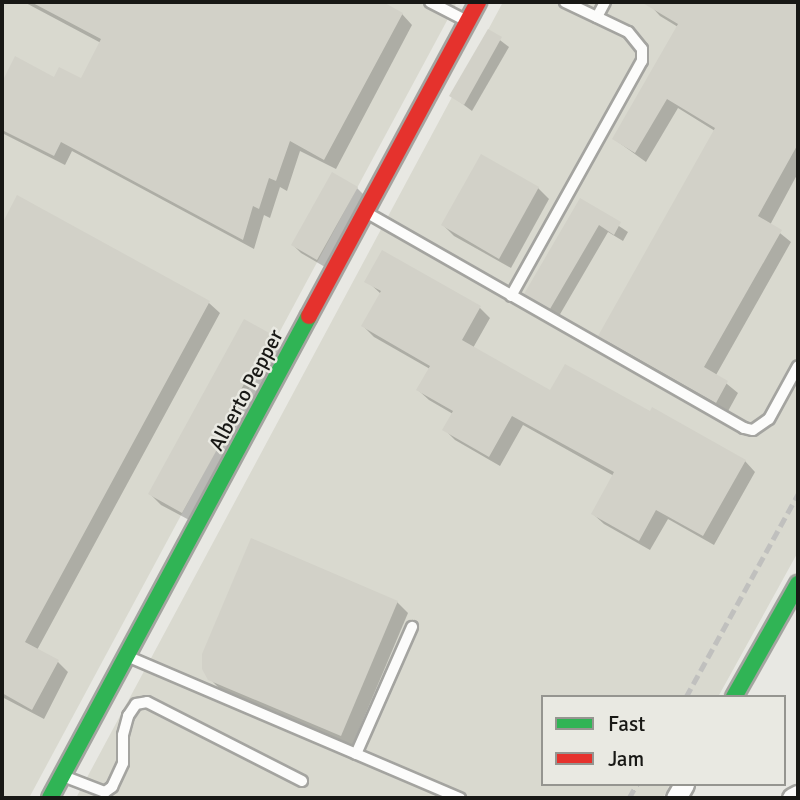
<!DOCTYPE html>
<html>
<head>
<meta charset="utf-8">
<style>
  body { margin:0 }
  #map { position:relative; width:800px; height:800px; overflow:hidden; background:#e8e8e3; font-family:Signika,sans-serif }
  div>[style] { position:absolute }
  .built>* { inset:0; background:#d9d9cf }
  .shadow>* { inset:0; background:#0003 }
  .building>* { inset:0; background:#d2d1c8 }
  .roads { filter:drop-shadow(2px 0 #a4a4a0) drop-shadow(-2px 0 #a4a4a0) drop-shadow(0 2px #a4a4a0) drop-shadow(0 -2px #a4a4a0) }
  .lane>* { height:10px; margin:-5px; padding:0 5px; transform-origin:5px; border-radius:5px; background:#fcfcfb }
  .street>* { height:19px; margin:-9.5px; padding:0 9.5px; transform-origin:9.5px; border-radius:9.5px; background:#fcfcfb }
  .fast>* { height:16px; margin:-8px; padding:0 8px; transform-origin:8px; border-radius:8px; background:#30b455 }
  .jam>* { height:16px; margin:-8px; padding:0 8px; transform-origin:8px; border-radius:8px; background:#e5322d }
  .rail>* { height:5px; margin-top:-2.5px; transform-origin:0; background:repeating-linear-gradient(90deg,#c0c0be 0 10px,transparent 0 15px) }
  span { translate:-50% -50%; white-space:nowrap; text-align:center; line-height:1.15; -webkit-text-stroke:5px #e9e9e2; paint-order:stroke }
  .street-label { font-size:21px; color:#181815 }
  .frame { position:absolute; inset:0; border:4px solid #181815; pointer-events:none }
  .legend { position:absolute; left:541px; top:695px; width:245px; height:91px; box-sizing:border-box; background:#e9e9e2; border:2px solid #959590; margin:0; padding:9px 12px; list-style:none; font-size:21px; color:#181815 }
  .legend li { display:flex; align-items:center; gap:14px; height:35px }
  .legend b { width:35px; border:2px solid #959590 }
</style>
</head>
<body>
<div id="map">
  <div class="built">
    <div style="clip-path:polygon(2px 2px,457px 2px,29px 798px,2px 798px)"></div>
    <div style="clip-path:polygon(503px 2px,798px 2px,798px 552px,718px 697px,543px 697px,543px 784px,670px 784px,663px 798px,76px 798px)"></div>
  </div>
  <div class="shadow">
    <div style="clip-path:polygon(24px 2px,379px 2px,402px 14px,412px 25px,336px 169px,300px 151px,287px 191px,280px 187px,270px 218px,264px 215px,254px 249px,72px 151px,65px 165px,2px 133px,2px 85px,16px 59px,54px 79px,82px 80px,101px 43px)"></div>
    <div style="clip-path:polygon(652px 2px,798px 2px,798px 173px,770px 225px,791px 242px,716px 375px,738px 393px,727px 413px,611px 346px,601px 335px,715px 131px,678px 108px,646px 162px,614px 139px,678px 27px,660px 16px,650px 5px)"></div>
    <div style="clip-path:polygon(488px 31px,509px 47px,472px 111px,452px 96px)"></div>
    <div style="clip-path:polygon(357px 188px,365px 196px,325px 267px,301px 253px,293px 245px)"></div>
    <div style="clip-path:polygon(538px 188px,549px 199px,511px 268px,454px 236px,443px 225px)"></div>
    <div style="clip-path:polygon(18px 198px,209px 303px,220px 313px,37px 650px,58px 662px,68px 672px,44px 719px,2px 697px,2px 227px)"></div>
    <div style="clip-path:polygon(581px 201px,628px 232px,623px 241px,608px 232px,559px 316px,526px 294px)"></div>
    <div style="clip-path:polygon(367px 281px,480px 308px,490px 318px,473px 348px,551px 393px,745px 461px,755px 472px,714px 545px,668px 519px,650px 550px,604px 524px,593px 514px,614px 476px,523px 425px,500px 466px,455px 440px,445px 430px,453px 414px,429px 400px,418px 390px,430px 369px,374px 337px,363px 326px,381px 294px)"></div>
    <div style="clip-path:polygon(245px 322px,270px 336px,281px 347px,193px 522px,161px 505px,150px 494px)"></div>
    <div style="clip-path:polygon(397px 602px,408px 613px,352px 746px,221px 690px,210px 679px)"></div>
  </div>
  <div class="building">
    <div style="clip-path:polygon(31px 2px,383px 2px,403px 13px,324px 160px,290px 141px,276px 181px,269px 178px,259px 209px,253px 206px,243px 240px,61px 142px,54px 156px,2px 130px,2px 82px,15px 56px,54px 77px,59px 67px,81px 78px,101px 39px)"></div>
    <div style="clip-path:polygon(641px 2px,798px 2px,798px 144px,758px 216px,782px 230px,704px 367px,728px 381px,716px 403px,598px 336px,715px 128px,667px 99px,635px 153px,612px 139px,678px 24px)"></div>
    <div style="clip-path:polygon(488px 29px,502px 37px,464px 105px,449px 96px)"></div>
    <div style="clip-path:polygon(481px 154px,539px 187px,499px 259px,441px 225px)"></div>
    <div style="clip-path:polygon(332px 172px,358px 187px,317px 260px,291px 245px)"></div>
    <div style="clip-path:polygon(17px 195px,210px 301px,25px 642px,59px 660px,32px 710px,2px 693px,2px 224px)"></div>
    <div style="clip-path:polygon(580px 198px,621px 222px,614px 235px,599px 225px,550px 309px,524px 294px)"></div>
    <div style="clip-path:polygon(382px 250px,481px 306px,462px 340px,550px 390px,565px 364px,650px 411px,652px 407px,746px 460px,703px 536px,656px 510px,639px 541px,591px 514px,614px 472px,512px 416px,489px 457px,442px 430px,453px 411px,416px 390px,430px 366px,361px 326px,381px 291px,364px 282px)"></div>
    <div style="clip-path:polygon(244px 319px,271px 334px,229px 412px,236px 415px,182px 513px,148px 494px)"></div>
    <div style="clip-path:polygon(251px 538px,398px 601px,341px 736px,208px 680px,202px 669px,202px 654px)"></div>
  </div>
  <div class="roads">
    <div class="lane">
      <div style="left:430px;top:2px;width:42px;rotate:27.2deg"></div>
      <div style="left:597px;top:17px;width:17px;rotate:-62deg"></div>
      <div style="left:369px;top:214px;width:432px;rotate:29.7deg"></div>
      <div style="left:744px;top:428px;width:9px;rotate:13deg"></div>
      <div style="left:753px;top:430px;width:19px;rotate:-35deg"></div>
      <div style="left:769px;top:419px;width:60px;rotate:-61.3deg"></div>
      <div style="left:511px;top:296px;width:269px;rotate:-60.9deg"></div>
      <div style="left:642px;top:61px;width:12px;rotate:-90deg"></div>
      <div style="left:642px;top:49px;width:22px;rotate:-129deg"></div>
      <div style="left:628px;top:32px;width:70px;rotate:-154.5deg"></div>
      <div style="left:129px;top:657px;width:360px;rotate:23.1deg"></div>
      <div style="left:356px;top:754px;width:139px;rotate:-66.2deg"></div>
      <div style="left:63px;top:776px;width:45px;rotate:20.9deg"></div>
      <div style="left:105px;top:792px;width:9px;rotate:-36deg"></div>
      <div style="left:112px;top:787px;width:26px;rotate:-65deg"></div>
      <div style="left:123px;top:763px;width:28px;rotate:-90deg"></div>
      <div style="left:123px;top:735px;width:20px;rotate:-75deg"></div>
      <div style="left:128px;top:716px;width:14px;rotate:-56deg"></div>
      <div style="left:136px;top:704px;width:11px;rotate:-10deg"></div>
      <div style="left:147px;top:702px;width:174px;rotate:27deg"></div>
    </div>
    <div class="street">
      <div style="left:676px;top:798px;width:16px;rotate:-60deg"></div>
      <div style="left:792px;top:798px;width:7px;rotate:-27deg"></div>
    </div>
    <div class="fast">
      <div style="left:734px;top:697px;width:130px;rotate:-60.5deg"></div>
      <div style="left:50px;top:798px;width:547px;rotate:-61.75deg"></div>
    </div>
    <div class="jam">
      <div style="left:309px;top:316px;width:357px;rotate:-61.7deg"></div>
    </div>
  </div>
  <div class="rail">
    <div style="left:686px;top:697px;width:232px;rotate:-61.1deg"></div>
    <div style="left:629px;top:798px;width:16px;rotate:-60deg"></div>
  </div>
  <div class="street-label">
    <span style="left:246px;top:390px;rotate:-62deg">Alberto Pepper</span>
  </div>
  <div class="frame"></div>
  <ul class="legend">
  <li><b style="height:9px;background:#30b455"></b>Fast</li>
  <li><b style="height:9px;background:#e5322d"></b>Jam</li>
  </ul>
</div>
</body>
</html>
